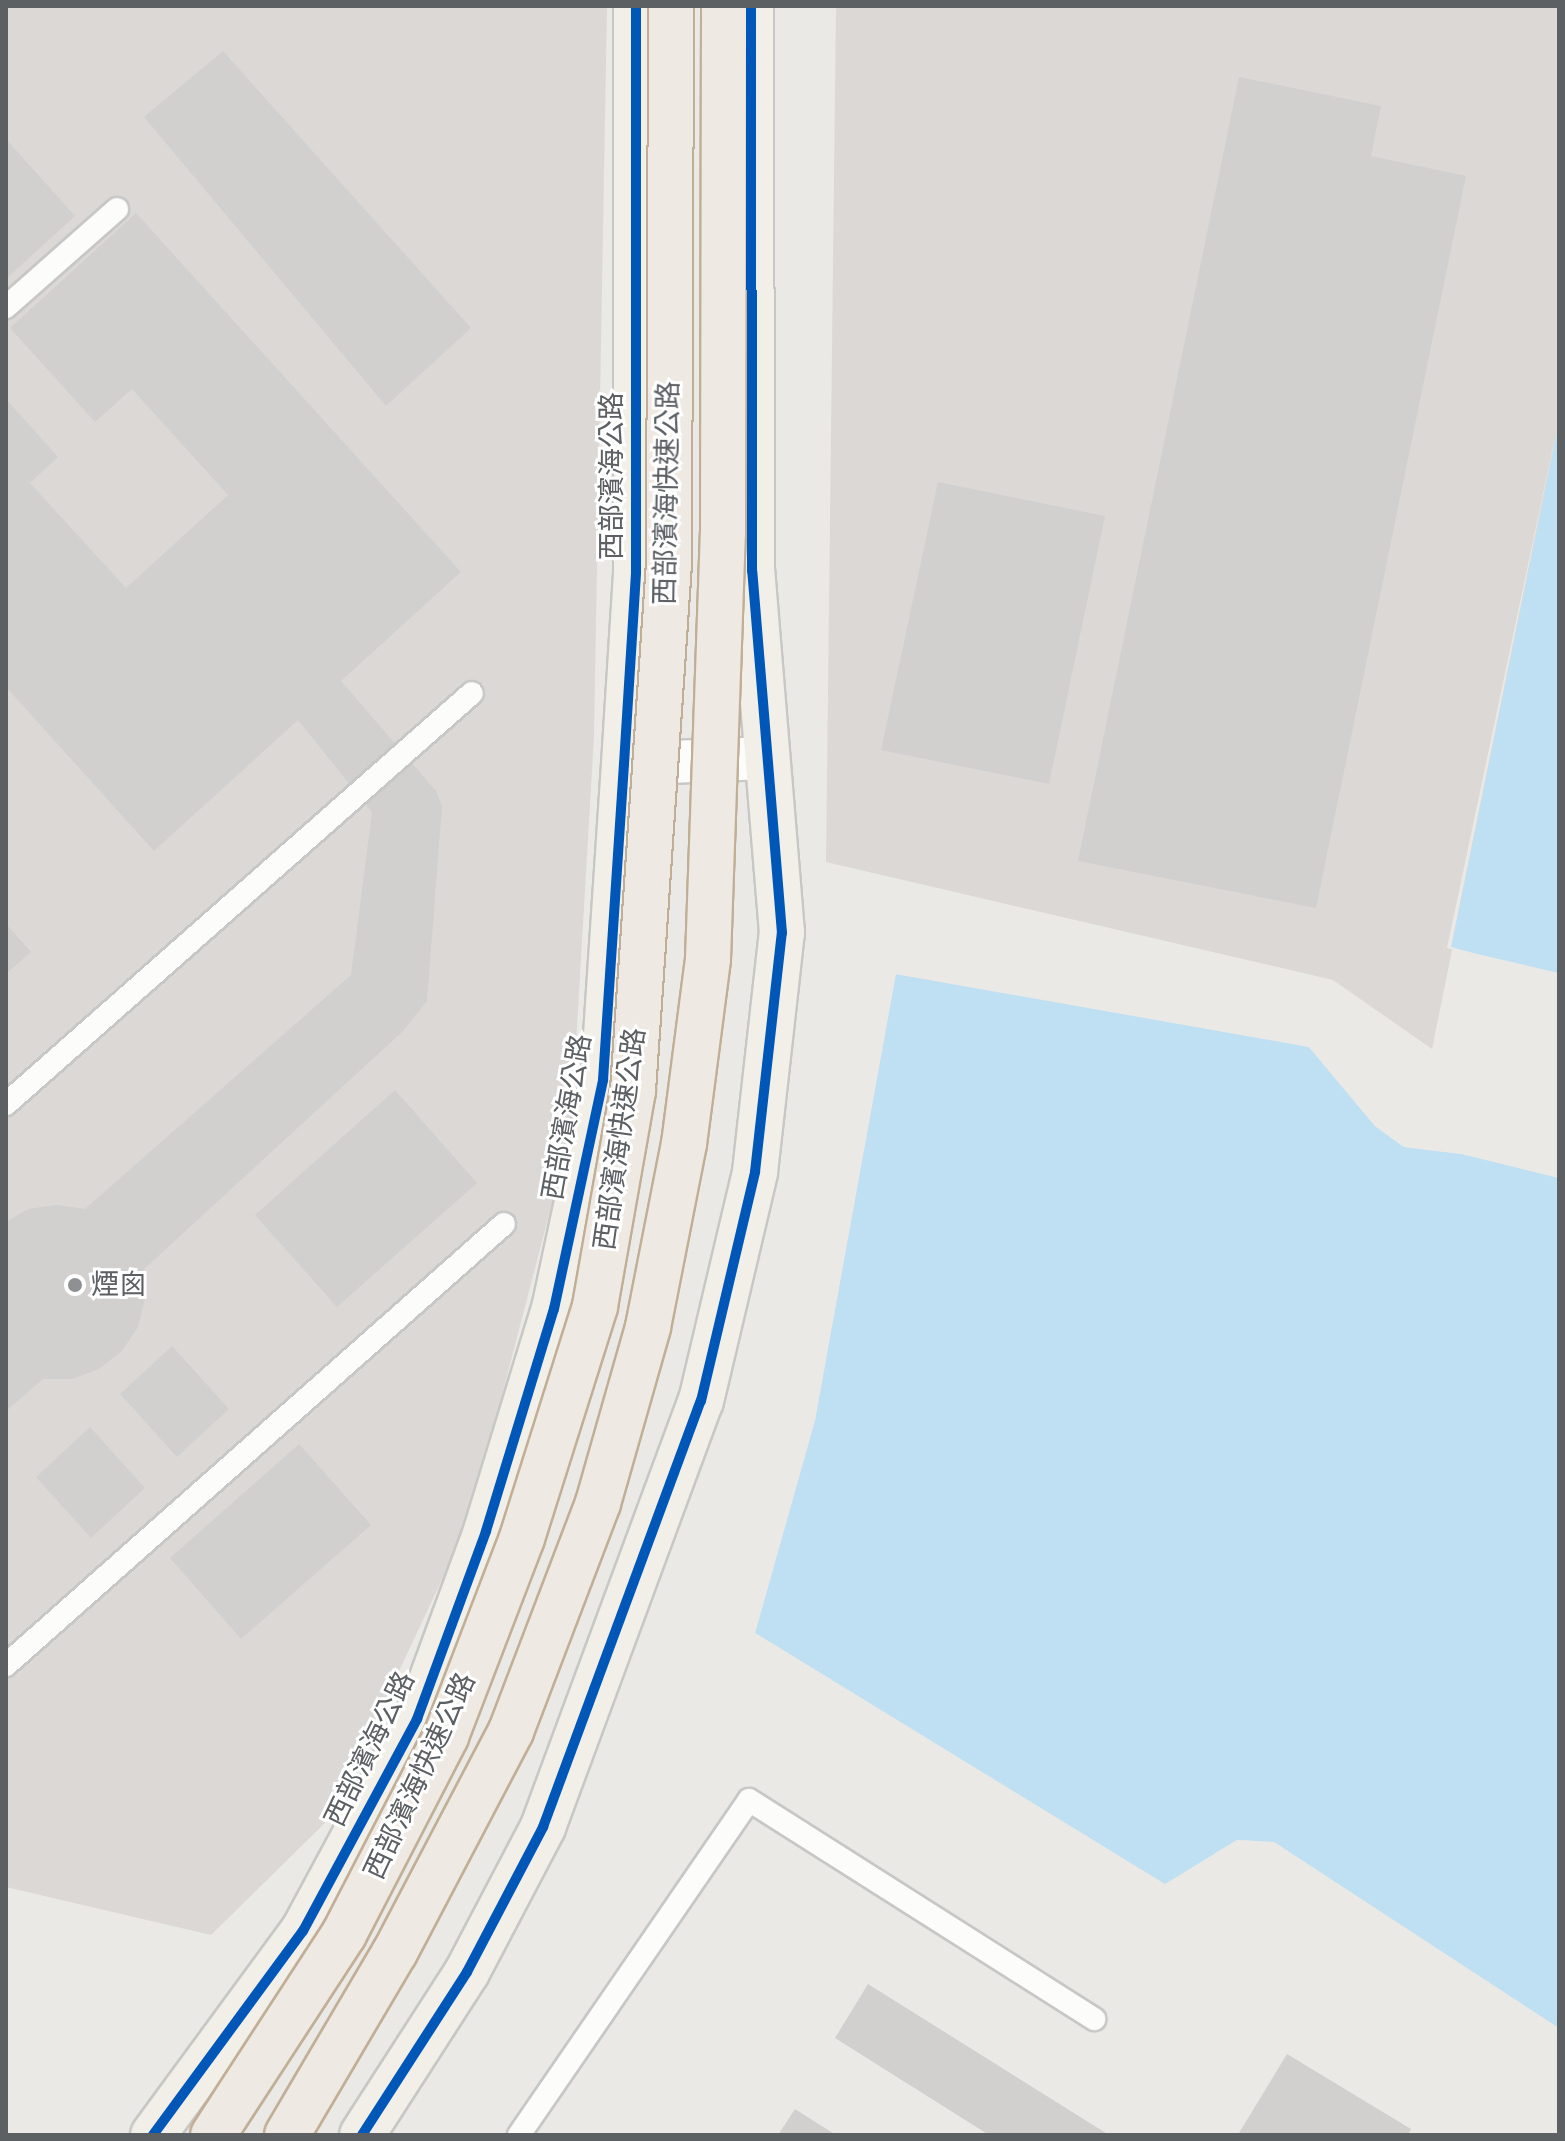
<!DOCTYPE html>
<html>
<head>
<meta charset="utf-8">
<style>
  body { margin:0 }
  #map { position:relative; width:1565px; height:2141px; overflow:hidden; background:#ebe9e6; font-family:Signika,"Noto Sans TC",sans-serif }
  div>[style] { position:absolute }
  .industrial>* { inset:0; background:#dbd8d6 }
  .water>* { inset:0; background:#bee0f2 }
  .pier>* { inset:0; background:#ebe9e6 }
  .building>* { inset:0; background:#d2d0cf }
  .roads { filter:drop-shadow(2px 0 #c7c7c6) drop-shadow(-2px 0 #c7c7c6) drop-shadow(0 2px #c7c7c6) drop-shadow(0 -2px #c7c7c6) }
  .lane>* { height:22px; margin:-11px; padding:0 11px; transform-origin:11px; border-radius:11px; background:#fcfcfb }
  .street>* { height:42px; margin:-21px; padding:0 21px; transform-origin:21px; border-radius:21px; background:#fcfcfb }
  .primary>* { height:44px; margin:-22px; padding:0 22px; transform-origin:22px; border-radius:22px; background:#f2efe8 }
  .bridges { filter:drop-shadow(2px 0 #c0af96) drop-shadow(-2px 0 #c0af96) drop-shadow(0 2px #c0af96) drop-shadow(0 -2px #c0af96) }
  .highway-bridge>* { height:44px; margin:-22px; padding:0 22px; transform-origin:22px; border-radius:22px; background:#eee9e2 }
  .cycleway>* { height:10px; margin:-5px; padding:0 5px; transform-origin:5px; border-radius:5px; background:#0057b8 }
  .dots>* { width:22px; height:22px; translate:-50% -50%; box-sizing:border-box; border:4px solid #fff; border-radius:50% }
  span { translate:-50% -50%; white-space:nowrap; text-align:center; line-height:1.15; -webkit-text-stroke:6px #fff; paint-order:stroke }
  .street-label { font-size:28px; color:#5c6063 }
  .poi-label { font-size:28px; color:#5c6063 }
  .left { translate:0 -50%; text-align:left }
  .frame { position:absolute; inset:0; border:8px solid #5c6063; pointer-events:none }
</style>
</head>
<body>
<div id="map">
  <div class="industrial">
    <div style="clip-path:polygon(6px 6px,607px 6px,594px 736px,571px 1130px,469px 1522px,330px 1818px,211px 1935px,6px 1887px)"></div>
    <div style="clip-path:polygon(836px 6px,1559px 6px,1559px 422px,1432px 1049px,1333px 980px,826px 862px)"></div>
  </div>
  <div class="water">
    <div style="clip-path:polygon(1559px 422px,1559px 973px,1451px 948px)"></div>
    <div style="clip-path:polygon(895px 974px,1309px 1047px,1375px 1126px,1404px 1147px,1462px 1154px,1559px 1178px,1559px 2028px,1274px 1842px,1237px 1840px,1165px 1885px,755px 1633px,815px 1420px)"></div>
  </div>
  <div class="pier">
    <div style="clip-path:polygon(1559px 418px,1451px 947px,1559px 977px,1447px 948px)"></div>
    <div style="clip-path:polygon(893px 971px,1083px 999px,1310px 1044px,1377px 1123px,1406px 1143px,1463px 1150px,1559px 1178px,1462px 1154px,1404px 1147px,1375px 1126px,1309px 1047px,1082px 1003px,896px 974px,815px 1420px,755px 1633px,1165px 1884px,1237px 1840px,1274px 1842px,1559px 2032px,1272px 1846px,1238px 1844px,1163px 1888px,751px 1635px,811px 1419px)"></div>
  </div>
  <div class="building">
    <div style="clip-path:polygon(223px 51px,471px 328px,386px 406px,144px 117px)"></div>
    <div style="clip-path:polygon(1239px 77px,1381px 106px,1371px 156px,1466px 176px,1316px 908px,1078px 861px)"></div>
    <div style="clip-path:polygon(6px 139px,75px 216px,6px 279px)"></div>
    <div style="clip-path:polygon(136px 213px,461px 572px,341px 681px,436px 791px,442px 806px,427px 1001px,402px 1032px,142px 1271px,145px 1299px,138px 1327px,122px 1351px,99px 1369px,72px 1379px,43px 1379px,6px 1411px,6px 1222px,28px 1209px,57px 1205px,85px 1209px,351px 975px,372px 812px,298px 720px,154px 851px,6px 687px,6px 399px,58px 457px,30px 483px,126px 588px,228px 495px,132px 389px,95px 422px,10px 328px)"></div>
    <div style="clip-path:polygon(938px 482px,1105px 516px,1049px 784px,881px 750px)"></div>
    <div style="clip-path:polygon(6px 924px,31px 952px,6px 974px)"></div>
    <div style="clip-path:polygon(395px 1090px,477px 1183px,337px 1307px,255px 1215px)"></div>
    <div style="clip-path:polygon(172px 1346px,229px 1409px,177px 1457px,120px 1394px)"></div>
    <div style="clip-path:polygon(90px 1427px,145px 1488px,91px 1538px,36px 1477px)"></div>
    <div style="clip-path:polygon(299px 1444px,371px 1525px,241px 1639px,170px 1558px)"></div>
    <div style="clip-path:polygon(868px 1984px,1109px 2135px,989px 2135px,835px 2038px)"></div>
    <div style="clip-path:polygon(1287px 2054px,1411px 2129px,1408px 2135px,1239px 2133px)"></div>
    <div style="clip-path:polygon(795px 2109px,836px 2135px,778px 2135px)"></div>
  </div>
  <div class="roads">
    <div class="lane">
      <div style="left:6px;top:307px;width:148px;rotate:-41.4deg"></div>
      <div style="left:6px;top:1104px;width:621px;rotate:-41.41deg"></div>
      <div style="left:6px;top:1665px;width:665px;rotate:-41.53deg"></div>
      <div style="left:519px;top:2135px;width:406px;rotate:-55.5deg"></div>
      <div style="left:749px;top:1800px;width:409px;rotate:32.4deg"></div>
    </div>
    <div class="street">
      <div style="left:624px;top:764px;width:144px;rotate:-2.4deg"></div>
    </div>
    <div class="primary">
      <div style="left:153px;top:2135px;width:253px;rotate:-53.7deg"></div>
      <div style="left:303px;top:1931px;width:241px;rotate:-61.7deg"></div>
      <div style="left:417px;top:1719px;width:200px;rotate:-69.8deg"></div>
      <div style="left:486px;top:1531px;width:232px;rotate:-73deg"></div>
      <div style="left:554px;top:1309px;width:234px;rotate:-77.9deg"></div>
      <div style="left:603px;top:1080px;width:317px;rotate:-86.2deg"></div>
      <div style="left:624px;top:764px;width:192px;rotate:-86.4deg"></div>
      <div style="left:636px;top:572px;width:566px;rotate:-90deg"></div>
      <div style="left:362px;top:2135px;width:194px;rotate:-57.2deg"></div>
      <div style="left:467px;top:1972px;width:164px;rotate:-62.3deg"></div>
      <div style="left:543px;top:1827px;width:454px;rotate:-69.7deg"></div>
      <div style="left:701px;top:1401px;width:235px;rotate:-76.7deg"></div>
      <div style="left:755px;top:1172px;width:241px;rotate:-83.6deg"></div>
      <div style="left:782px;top:933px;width:363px;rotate:-94.7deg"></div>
      <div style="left:752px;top:571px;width:565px;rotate:-90.1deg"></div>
    </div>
  </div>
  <div class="bridges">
    <div class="highway-bridge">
      <div style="left:213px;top:2135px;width:240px;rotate:-56.9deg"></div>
      <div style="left:344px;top:1934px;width:223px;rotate:-62.7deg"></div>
      <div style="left:446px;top:1736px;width:212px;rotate:-69deg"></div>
      <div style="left:522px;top:1538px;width:243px;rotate:-72.5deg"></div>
      <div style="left:595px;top:1306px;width:219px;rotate:-80deg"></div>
      <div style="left:633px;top:1090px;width:528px;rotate:-86.09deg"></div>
      <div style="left:669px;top:563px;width:557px;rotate:-89.79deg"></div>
      <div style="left:287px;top:2135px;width:212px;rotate:-59.5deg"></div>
      <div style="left:395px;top:1952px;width:250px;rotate:-62.3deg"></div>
      <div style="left:511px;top:1731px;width:244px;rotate:-69.1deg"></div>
      <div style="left:598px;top:1503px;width:183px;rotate:-74.1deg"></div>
      <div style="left:648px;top:1327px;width:187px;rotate:-78.9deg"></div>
      <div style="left:684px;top:1144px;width:187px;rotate:-82.6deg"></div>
      <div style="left:708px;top:959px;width:426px;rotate:-88deg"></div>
      <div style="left:723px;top:533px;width:527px;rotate:-89.89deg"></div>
    </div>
  </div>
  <div class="cycleway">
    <div style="left:153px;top:2135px;width:253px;rotate:-53.7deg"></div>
    <div style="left:303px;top:1931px;width:241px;rotate:-61.7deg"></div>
    <div style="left:417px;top:1719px;width:200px;rotate:-69.8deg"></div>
    <div style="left:486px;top:1531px;width:232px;rotate:-73deg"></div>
    <div style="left:554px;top:1309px;width:234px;rotate:-77.9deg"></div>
    <div style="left:603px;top:1080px;width:317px;rotate:-86.2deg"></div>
    <div style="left:624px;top:764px;width:192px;rotate:-86.4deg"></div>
    <div style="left:636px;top:572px;width:566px;rotate:-90deg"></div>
    <div style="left:362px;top:2135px;width:194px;rotate:-57.2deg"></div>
    <div style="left:467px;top:1972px;width:164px;rotate:-62.3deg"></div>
    <div style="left:543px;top:1827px;width:454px;rotate:-69.7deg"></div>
    <div style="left:701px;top:1401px;width:235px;rotate:-76.7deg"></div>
    <div style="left:755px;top:1172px;width:241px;rotate:-83.6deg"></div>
    <div style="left:782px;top:933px;width:363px;rotate:-94.7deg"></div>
    <div style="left:752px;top:571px;width:565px;rotate:-90.1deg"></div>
  </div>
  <div class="dots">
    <div style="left:75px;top:1285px;background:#8e9091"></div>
  </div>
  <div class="street-label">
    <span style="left:612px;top:476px;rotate:-90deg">西部濱海公路</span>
    <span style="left:667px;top:493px;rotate:-89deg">西部濱海快速公路</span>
    <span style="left:567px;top:1117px;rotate:-80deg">西部濱海公路</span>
    <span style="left:620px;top:1139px;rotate:-82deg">西部濱海快速公路</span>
    <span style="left:370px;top:1749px;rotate:-64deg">西部濱海公路</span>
    <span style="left:420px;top:1776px;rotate:-65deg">西部濱海快速公路</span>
  </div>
  <div class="poi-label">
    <span class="left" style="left:91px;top:1285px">煙囪</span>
  </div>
  <div class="frame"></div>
</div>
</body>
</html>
